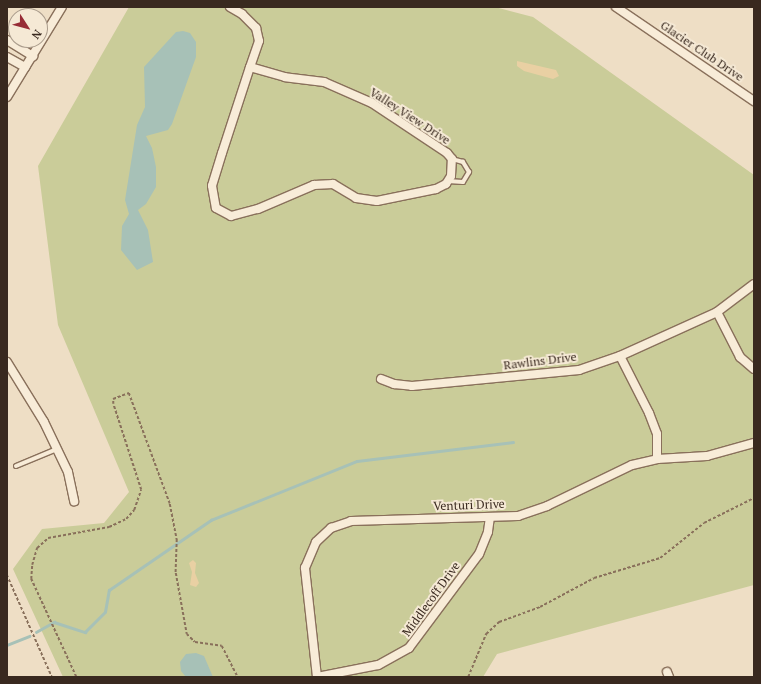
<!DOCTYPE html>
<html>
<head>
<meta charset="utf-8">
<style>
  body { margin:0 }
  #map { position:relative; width:761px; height:684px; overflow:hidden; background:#eedec5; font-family:"PT Serif",serif }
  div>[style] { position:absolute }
  .green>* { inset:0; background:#cacc99 }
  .sand>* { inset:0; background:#e9d0a3 }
  .water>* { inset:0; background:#a7c1b7 }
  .stream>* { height:2.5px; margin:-1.25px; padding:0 1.25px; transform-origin:1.25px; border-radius:1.25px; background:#a7c1b7 }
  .path>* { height:1.5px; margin-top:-0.75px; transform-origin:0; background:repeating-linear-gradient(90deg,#89705b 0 3px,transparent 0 5px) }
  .roads { filter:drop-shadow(1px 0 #89705b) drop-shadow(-1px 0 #89705b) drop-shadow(0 1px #89705b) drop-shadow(0 -1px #89705b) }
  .service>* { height:4px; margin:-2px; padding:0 2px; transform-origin:2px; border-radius:2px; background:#f8ecd8 }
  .minor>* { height:8px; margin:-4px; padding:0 4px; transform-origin:4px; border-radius:4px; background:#f8ecd8 }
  span { translate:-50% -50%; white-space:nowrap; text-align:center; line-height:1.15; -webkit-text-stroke:4px #f5e9d5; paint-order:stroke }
  .street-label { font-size:12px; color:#39291f }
  .frame { position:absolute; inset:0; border:8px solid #39291f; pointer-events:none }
  .north { position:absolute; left:8px; top:8px; width:40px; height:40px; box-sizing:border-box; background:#f5e9d5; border:1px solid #aa9c8c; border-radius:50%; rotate:126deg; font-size:11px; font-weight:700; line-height:16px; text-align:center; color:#39291f }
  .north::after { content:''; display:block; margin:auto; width:14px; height:18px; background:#972c36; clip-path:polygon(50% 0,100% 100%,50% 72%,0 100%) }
</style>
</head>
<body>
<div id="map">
  <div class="green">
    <div style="clip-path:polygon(129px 7px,495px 7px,533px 17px,754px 175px,754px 585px,497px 654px,483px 677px,63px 677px,13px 569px,42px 529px,104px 523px,129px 492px,58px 325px,38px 166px)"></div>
  </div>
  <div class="sand">
    <div style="clip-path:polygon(517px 61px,556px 70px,559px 76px,553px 79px,524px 71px,517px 66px)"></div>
    <div style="clip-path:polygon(193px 560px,196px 563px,195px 573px,199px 583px,196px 587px,190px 585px,192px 572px,189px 563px)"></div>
  </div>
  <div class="water">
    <div style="clip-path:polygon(183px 31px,190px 33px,196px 42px,196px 57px,172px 124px,168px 130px,146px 136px,152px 148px,156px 167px,156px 187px,146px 204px,138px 210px,148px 230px,153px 262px,137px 270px,121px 250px,122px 226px,129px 214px,125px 200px,137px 125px,145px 107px,144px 67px,176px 32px)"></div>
    <div style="clip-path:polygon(196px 653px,204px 656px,213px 677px,186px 677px,181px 671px,180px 662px,186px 654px)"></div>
  </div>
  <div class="stream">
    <div style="left:36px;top:632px;width:21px;rotate:-29deg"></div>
    <div style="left:54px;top:622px;width:33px;rotate:18deg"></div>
    <div style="left:85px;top:632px;width:28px;rotate:-45deg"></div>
    <div style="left:105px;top:612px;width:22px;rotate:-80deg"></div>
    <div style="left:109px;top:590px;width:124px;rotate:-34.5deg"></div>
    <div style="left:211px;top:520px;width:157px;rotate:-22deg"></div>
    <div style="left:357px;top:461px;width:157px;rotate:-6.9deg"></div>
    <div style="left:7px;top:645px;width:24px;rotate:-22deg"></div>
  </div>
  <div class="path">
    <div style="left:21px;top:16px;width:10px;rotate:-61deg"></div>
    <div style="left:13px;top:35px;width:9px;rotate:-69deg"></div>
    <div style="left:7px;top:575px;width:111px;rotate:66.2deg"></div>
    <div style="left:76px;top:677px;width:108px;rotate:-114.7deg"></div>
    <div style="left:31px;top:579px;width:14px;rotate:-86deg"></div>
    <div style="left:32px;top:565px;width:18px;rotate:-74deg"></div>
    <div style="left:37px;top:548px;width:15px;rotate:-42deg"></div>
    <div style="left:48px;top:538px;width:62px;rotate:-10.2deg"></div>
    <div style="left:109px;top:527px;width:19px;rotate:-25deg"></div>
    <div style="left:126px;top:519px;width:12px;rotate:-48deg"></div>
    <div style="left:134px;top:510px;width:21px;rotate:-71deg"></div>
    <div style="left:141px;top:490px;width:90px;rotate:-108deg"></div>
    <div style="left:113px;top:404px;width:5px;rotate:-90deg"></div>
    <div style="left:113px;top:399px;width:17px;rotate:-21deg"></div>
    <div style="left:129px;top:393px;width:118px;rotate:69.7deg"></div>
    <div style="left:170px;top:504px;width:36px;rotate:79deg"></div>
    <div style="left:177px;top:539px;width:34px;rotate:92deg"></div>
    <div style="left:176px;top:573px;width:62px;rotate:79.8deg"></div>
    <div style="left:187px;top:634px;width:11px;rotate:45deg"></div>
    <div style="left:195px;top:642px;width:27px;rotate:8deg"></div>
    <div style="left:222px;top:646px;width:35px;rotate:63deg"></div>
    <div style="left:468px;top:677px;width:47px;rotate:-67.3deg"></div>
    <div style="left:486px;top:634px;width:18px;rotate:-43deg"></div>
    <div style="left:499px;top:622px;width:44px;rotate:-20.1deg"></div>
    <div style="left:540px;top:607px;width:61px;rotate:-28.2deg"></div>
    <div style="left:594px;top:578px;width:69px;rotate:-16.9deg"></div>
    <div style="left:660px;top:558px;width:56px;rotate:-38.5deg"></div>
    <div style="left:704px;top:523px;width:56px;rotate:-26.6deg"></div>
  </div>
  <div class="roads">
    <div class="service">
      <div style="left:448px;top:181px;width:15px;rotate:4deg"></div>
      <div style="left:463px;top:182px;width:12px;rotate:-59deg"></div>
      <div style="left:469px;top:172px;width:12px;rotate:-121deg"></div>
      <div style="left:463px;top:162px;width:11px;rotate:-165deg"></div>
      <div style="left:16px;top:466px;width:44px;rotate:-22.5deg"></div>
    </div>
    <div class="minor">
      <div style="left:230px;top:7px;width:14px;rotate:30deg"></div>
      <div style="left:242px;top:14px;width:20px;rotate:45deg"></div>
      <div style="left:256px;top:28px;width:13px;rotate:77deg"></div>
      <div style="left:259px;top:41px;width:28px;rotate:109deg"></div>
      <div style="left:250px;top:67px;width:90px;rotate:108deg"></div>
      <div style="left:222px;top:153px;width:34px;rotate:107deg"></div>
      <div style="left:212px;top:186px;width:22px;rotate:80deg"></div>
      <div style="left:216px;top:208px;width:17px;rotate:28deg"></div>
      <div style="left:231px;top:216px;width:28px;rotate:-15deg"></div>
      <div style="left:258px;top:209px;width:61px;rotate:-23.2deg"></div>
      <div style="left:314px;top:185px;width:19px;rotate:-3deg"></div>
      <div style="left:333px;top:184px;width:27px;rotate:31deg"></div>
      <div style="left:356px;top:198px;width:21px;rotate:8deg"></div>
      <div style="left:377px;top:201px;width:60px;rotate:-11.5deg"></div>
      <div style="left:436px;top:189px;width:11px;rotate:-27deg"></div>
      <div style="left:446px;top:184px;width:9px;rotate:-58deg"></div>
      <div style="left:451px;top:176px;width:17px;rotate:-87deg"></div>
      <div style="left:452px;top:159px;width:8px;rotate:-130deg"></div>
      <div style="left:447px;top:153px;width:90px;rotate:-146.3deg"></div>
      <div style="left:372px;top:103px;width:52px;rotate:-156.4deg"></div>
      <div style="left:324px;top:82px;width:39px;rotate:-173deg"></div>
      <div style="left:285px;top:77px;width:36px;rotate:-164deg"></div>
      <div style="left:616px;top:7px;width:167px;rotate:34.3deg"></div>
      <div style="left:7px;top:40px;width:31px;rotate:32deg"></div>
      <div style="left:7px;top:57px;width:21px;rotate:29deg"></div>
      <div style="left:7px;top:97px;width:105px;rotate:-58.6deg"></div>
      <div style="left:717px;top:312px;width:51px;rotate:62.9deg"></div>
      <div style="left:740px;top:357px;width:18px;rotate:41deg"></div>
      <div style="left:620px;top:356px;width:64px;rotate:63deg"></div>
      <div style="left:649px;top:413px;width:22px;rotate:69deg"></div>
      <div style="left:657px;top:434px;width:25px;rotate:90deg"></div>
      <div style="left:7px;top:362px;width:70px;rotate:58.3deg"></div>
      <div style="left:44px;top:422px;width:55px;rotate:64.4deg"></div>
      <div style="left:68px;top:472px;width:30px;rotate:78deg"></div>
      <div style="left:381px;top:379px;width:14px;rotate:21deg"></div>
      <div style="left:394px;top:384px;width:18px;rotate:6deg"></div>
      <div style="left:412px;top:386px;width:168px;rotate:-5.5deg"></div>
      <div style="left:579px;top:370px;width:43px;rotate:-18.9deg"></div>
      <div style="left:620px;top:356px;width:107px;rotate:-24.4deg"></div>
      <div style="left:717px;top:312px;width:46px;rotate:-37.1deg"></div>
      <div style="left:490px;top:517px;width:15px;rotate:98deg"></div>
      <div style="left:488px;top:532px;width:24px;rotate:112deg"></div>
      <div style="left:479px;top:554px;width:117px;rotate:126.7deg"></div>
      <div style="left:409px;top:648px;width:35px;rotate:151deg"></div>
      <div style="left:378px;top:665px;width:62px;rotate:168.9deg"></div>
      <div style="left:317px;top:677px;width:110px;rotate:-96.3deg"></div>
      <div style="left:305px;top:568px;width:28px;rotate:-67deg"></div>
      <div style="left:316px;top:542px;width:21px;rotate:-43deg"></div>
      <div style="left:331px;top:528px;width:21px;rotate:-19deg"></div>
      <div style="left:351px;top:521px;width:167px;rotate:-1.7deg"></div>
      <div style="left:518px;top:516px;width:31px;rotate:-19deg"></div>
      <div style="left:547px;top:506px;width:94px;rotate:-25.8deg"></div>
      <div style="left:632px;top:465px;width:26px;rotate:-13deg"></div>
      <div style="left:657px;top:459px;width:50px;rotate:-3.4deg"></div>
      <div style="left:707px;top:456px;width:49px;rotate:-15.5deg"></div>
      <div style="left:667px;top:672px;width:5px;rotate:68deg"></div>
    </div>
  </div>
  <div class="street-label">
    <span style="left:702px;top:51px;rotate:34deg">Glacier Club Drive</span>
    <span style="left:410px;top:116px;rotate:33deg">Valley View Drive</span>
    <span style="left:540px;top:361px;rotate:-7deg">Rawlins Drive</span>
    <span style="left:469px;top:505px;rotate:-2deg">Venturi Drive</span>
    <span style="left:431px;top:599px;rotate:-54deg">Middlecoff Drive</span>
  </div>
  <div class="frame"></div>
  <div class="north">N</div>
</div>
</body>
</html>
